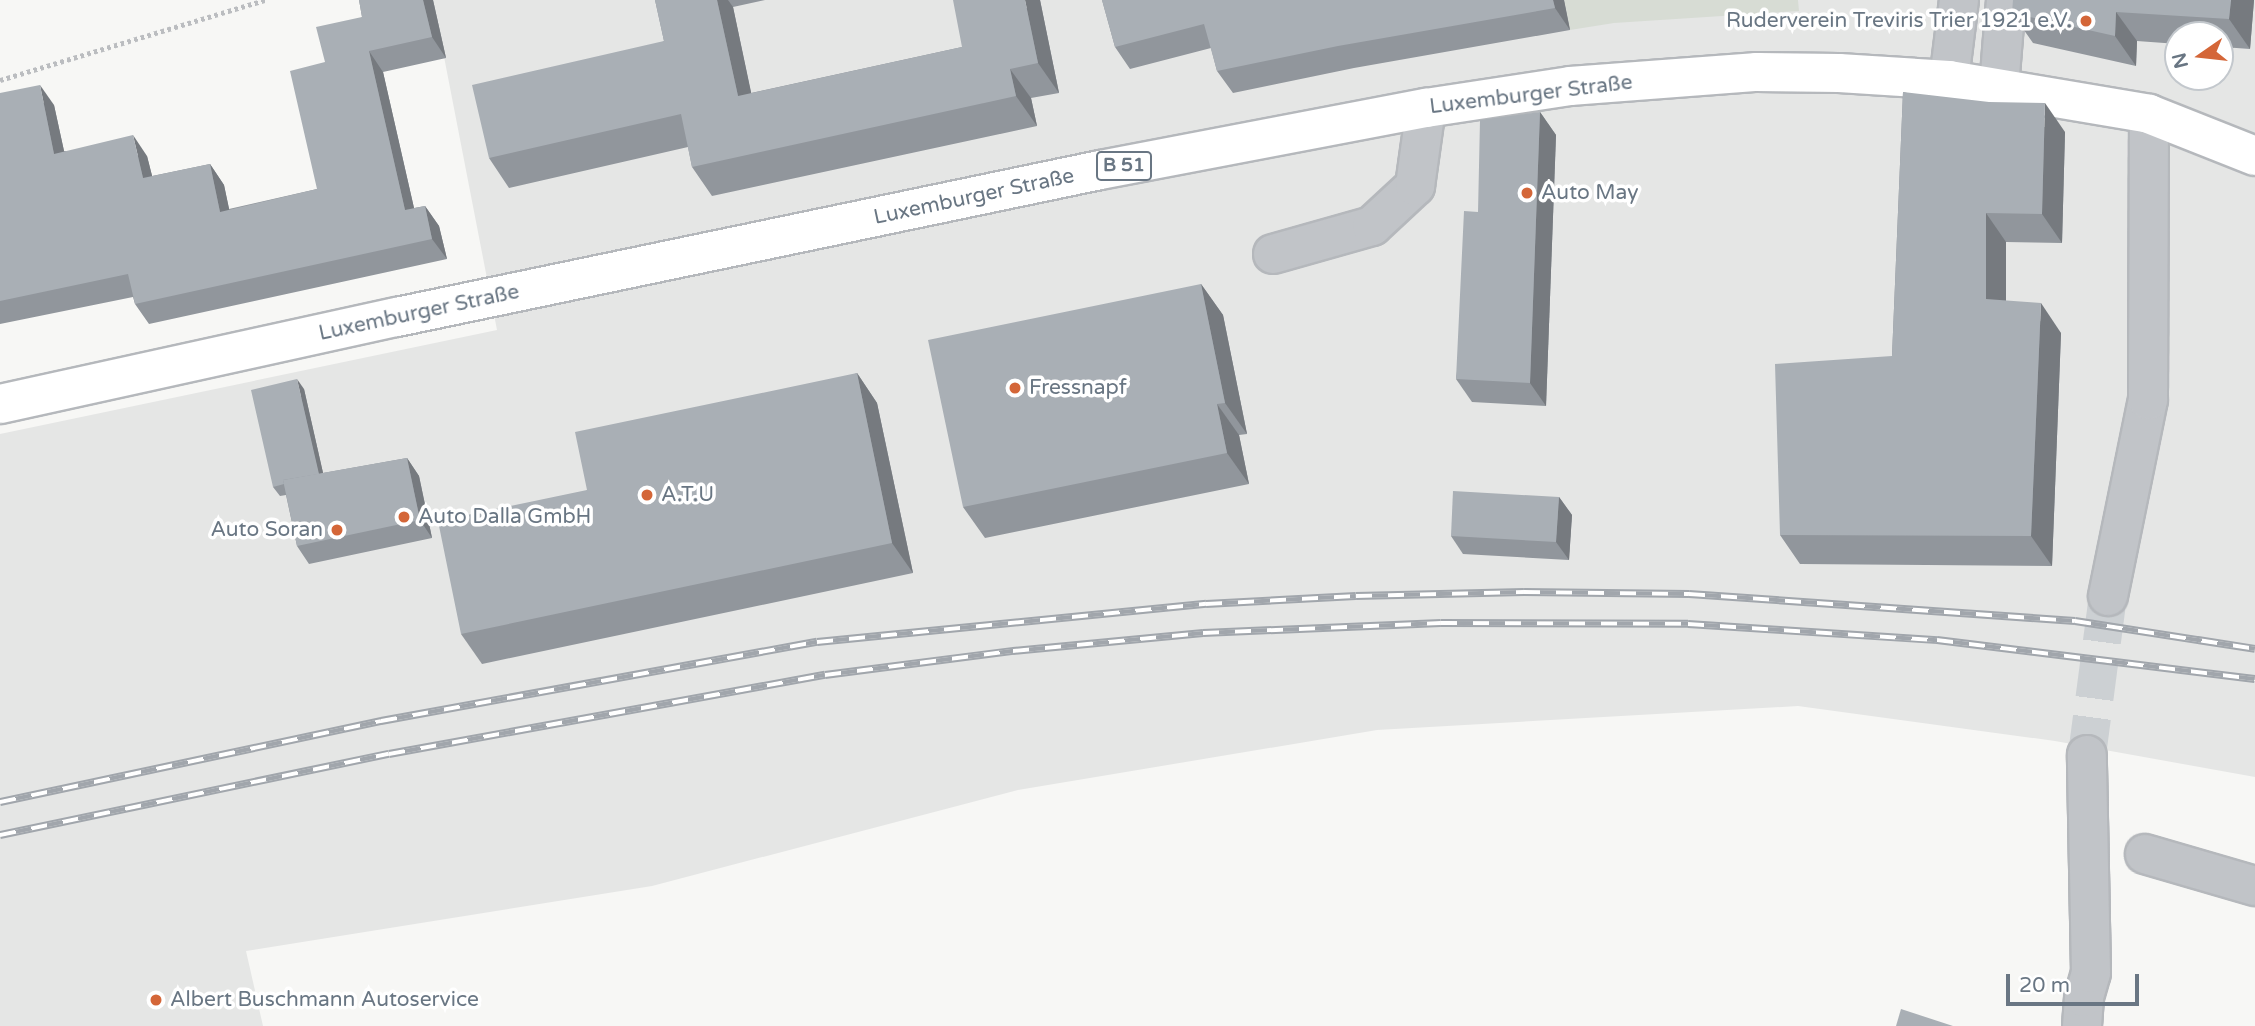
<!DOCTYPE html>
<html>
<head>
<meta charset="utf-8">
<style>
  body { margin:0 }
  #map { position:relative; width:2255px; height:1026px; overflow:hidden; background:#f7f7f5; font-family:"Varela Round",sans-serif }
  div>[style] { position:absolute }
  .built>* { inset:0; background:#e5e6e5 }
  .green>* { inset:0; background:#d7dcd4 }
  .minor-tunnel>* { height:38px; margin-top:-19px; transform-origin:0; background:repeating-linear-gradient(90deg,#ccd0d3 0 38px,transparent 0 57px) }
  .path>* { height:4.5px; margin-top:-2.25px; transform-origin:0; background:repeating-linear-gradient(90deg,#bbbdc0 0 3.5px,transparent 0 7px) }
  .roads { filter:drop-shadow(2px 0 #b5b8bc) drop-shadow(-2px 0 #b5b8bc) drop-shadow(0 2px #b5b8bc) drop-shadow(0 -2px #b5b8bc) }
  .minor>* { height:38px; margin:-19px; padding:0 19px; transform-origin:19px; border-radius:19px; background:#c1c4c8 }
  .major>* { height:38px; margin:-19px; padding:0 19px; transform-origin:19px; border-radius:19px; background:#fff }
  .rail>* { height:8px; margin-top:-4px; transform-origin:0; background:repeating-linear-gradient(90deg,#fff 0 16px,#a1a6ac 0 32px); box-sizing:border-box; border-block:2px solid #a1a6ac }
  .wall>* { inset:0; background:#91969c }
  .shaded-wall>* { inset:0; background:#767a7f }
  .building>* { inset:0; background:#a9afb5 }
  .dots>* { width:19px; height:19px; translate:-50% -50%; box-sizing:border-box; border:4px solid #fff; border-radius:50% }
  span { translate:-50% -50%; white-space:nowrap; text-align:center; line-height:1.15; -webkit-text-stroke:7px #fff; paint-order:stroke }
  .shield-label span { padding:2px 5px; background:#fff; border:2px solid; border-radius:5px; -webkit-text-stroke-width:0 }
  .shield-label { font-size:19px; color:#697683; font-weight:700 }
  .poi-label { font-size:21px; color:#697683 }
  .right { translate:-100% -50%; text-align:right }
  .left { translate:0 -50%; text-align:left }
  .street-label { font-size:21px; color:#697683 }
  .north { position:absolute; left:2164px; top:21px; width:70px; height:70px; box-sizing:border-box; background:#fff; border:2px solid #c3c8cd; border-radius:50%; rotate:256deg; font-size:19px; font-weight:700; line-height:28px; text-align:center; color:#697683 }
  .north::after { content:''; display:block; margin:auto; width:24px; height:32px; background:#d46638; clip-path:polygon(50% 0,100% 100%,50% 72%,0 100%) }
  .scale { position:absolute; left:2006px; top:974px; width:133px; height:32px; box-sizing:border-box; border:4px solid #697683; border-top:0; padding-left:9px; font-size:21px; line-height:24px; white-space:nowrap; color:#697683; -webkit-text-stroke:5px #fff; paint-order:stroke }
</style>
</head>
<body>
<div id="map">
  <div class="built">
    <div style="clip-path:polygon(evenodd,433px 0,2255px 0,2255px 777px,2055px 741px,1798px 706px,1377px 730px,1018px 790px,652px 886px,246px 951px,263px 1026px,0 1026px,0 434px,497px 330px,433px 0,2178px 35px,2220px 35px,2220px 77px,2178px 77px,2178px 35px)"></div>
  </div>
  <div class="green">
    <div style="clip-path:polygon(1564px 0,1798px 0,1799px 11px,1614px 23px,1570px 30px)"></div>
  </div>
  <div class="minor-tunnel">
    <div style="left:2087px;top:755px;width:160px;rotate:-82.5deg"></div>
  </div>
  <div class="path">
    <div style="left:0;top:80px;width:277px;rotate:-16.8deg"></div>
  </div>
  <div class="roads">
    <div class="minor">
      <div style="left:1949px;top:80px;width:81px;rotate:-82.9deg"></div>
      <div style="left:1999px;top:87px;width:87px;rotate:-85.4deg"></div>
      <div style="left:1273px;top:254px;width:103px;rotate:-15.8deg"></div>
      <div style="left:1372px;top:226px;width:59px;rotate:-42.9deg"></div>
      <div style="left:1415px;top:186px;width:79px;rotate:-82deg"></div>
      <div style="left:2108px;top:596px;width:200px;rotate:-78.5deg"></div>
      <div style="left:2148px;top:400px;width:286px;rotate:-89.8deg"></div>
      <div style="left:2145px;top:854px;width:115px;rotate:16.2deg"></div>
      <div style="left:2082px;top:1026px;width:29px;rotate:-86deg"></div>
      <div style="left:2084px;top:997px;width:25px;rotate:-74deg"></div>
      <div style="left:2091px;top:973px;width:218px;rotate:-91.1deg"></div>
    </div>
    <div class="major">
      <div style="left:0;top:404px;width:406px;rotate:-12.4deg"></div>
      <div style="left:397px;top:317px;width:718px;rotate:-11.81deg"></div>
      <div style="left:1100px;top:170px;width:332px;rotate:-10.8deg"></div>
      <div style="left:1426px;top:108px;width:146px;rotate:-8.7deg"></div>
      <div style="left:1570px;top:86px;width:188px;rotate:-4.3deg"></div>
      <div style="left:1757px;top:72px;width:82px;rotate:0.7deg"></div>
      <div style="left:1839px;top:73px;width:110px;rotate:3.6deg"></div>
      <div style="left:1949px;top:80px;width:203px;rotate:9.6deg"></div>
      <div style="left:2149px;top:114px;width:114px;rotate:21.6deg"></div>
    </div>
  </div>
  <div class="rail">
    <div style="left:0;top:802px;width:390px;rotate:-12deg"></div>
    <div style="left:381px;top:721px;width:443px;rotate:-10.3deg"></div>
    <div style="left:817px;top:642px;width:391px;rotate:-5.6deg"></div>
    <div style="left:1206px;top:604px;width:150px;rotate:-3.1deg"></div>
    <div style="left:1356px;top:596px;width:168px;rotate:-1.4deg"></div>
    <div style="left:1524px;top:592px;width:165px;rotate:0.7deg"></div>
    <div style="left:1689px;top:594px;width:387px;rotate:4deg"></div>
    <div style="left:2075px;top:621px;width:182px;rotate:8.8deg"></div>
    <div style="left:0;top:835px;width:397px;rotate:-11.8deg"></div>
    <div style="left:389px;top:754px;width:443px;rotate:-10.3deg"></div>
    <div style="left:825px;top:675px;width:190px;rotate:-7.3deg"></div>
    <div style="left:1013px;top:651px;width:191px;rotate:-5.4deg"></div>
    <div style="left:1203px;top:633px;width:238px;rotate:-2.4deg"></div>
    <div style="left:1441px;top:623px;width:247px;rotate:0.2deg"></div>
    <div style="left:1688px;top:624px;width:250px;rotate:3.7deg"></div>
    <div style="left:1937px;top:640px;width:320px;rotate:7deg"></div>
  </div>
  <div class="wall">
    <div style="clip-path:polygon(359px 0,433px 0,446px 58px,383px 72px,414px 208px,425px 206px,439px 226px,447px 259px,149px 324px,135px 304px,133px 297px,0 324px,0 93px,54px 105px,64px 151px,147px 156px,152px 176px,210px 164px,224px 185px,229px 209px,317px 189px,325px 62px,362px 17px)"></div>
    <div style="clip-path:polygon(655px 0,765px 0,733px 7px,751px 93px,962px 47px,1040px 0,1059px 93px,1031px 98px,1037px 126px,712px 196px,692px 167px,688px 147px,509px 188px,489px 158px,664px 41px)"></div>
    <div style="clip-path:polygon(1102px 0,1564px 0,1570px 30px,1354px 68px,1233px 93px,1217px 71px,1211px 48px,1130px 69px,1115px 47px)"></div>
    <div style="clip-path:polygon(2254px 0,2250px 49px,2220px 47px,2220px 35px,2178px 35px,2178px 44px,2137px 41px,2136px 66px,2033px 43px,2012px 13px)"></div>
    <div style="clip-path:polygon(1903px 92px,2065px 132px,2062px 243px,2006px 242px,2006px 301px,2061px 333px,2052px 566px,1800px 564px,1780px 535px,1892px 356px)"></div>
    <div style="clip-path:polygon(1540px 112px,1556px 135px,1546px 406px,1472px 402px,1456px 379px,1478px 212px)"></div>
    <div style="clip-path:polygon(1201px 284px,1223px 315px,1247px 434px,1239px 435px,1249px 484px,985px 538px,963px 507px)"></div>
    <div style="clip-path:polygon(857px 373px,877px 403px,913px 573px,482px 664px,461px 634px,587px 490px)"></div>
    <div style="clip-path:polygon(304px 389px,323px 473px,407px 458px,419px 476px,432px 538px,309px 564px,297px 546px,286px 495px,280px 496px,273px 487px)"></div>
    <div style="clip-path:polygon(1559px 497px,1572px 515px,1569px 560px,1463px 554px,1451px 536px)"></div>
  </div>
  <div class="shaded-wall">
    <div style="clip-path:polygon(423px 0,433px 0,446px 58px,432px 37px)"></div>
    <div style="clip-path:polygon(717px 0,728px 0,733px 7px,758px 125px,738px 96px)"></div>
    <div style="clip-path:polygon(1025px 0,1040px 0,1059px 93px,1038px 63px)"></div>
    <div style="clip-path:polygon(1553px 0,1564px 0,1570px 30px,1555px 8px)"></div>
    <div style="clip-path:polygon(2231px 0,2254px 0,2250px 49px,2229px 19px)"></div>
    <div style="clip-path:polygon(2116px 12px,2137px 41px,2136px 66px,2115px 36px)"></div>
    <div style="clip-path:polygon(369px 51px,383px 72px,419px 230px,405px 210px)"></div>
    <div style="clip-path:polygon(1010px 69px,1031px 98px,1037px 126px,1016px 96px)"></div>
    <div style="clip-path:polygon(40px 85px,54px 105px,69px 174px,54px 154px)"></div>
    <div style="clip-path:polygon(2045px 103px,2065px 132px,2062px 243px,2042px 214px)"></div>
    <div style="clip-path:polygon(1540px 112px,1556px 135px,1546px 406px,1530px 383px)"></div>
    <div style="clip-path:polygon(133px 135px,147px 156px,158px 199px,143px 178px)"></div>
    <div style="clip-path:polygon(210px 164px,224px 185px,234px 232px,220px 212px)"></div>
    <div style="clip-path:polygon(425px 206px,439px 226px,447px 259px,432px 239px)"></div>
    <div style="clip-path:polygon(1986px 213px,2006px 242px,2006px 329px,1986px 299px)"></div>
    <div style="clip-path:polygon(1201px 284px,1223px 315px,1247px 434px,1225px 403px)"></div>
    <div style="clip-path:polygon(2041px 303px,2061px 333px,2052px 566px,2031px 536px)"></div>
    <div style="clip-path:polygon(857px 373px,877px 403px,913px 573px,892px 543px)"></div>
    <div style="clip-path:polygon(297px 379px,304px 389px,326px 486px,319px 476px)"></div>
    <div style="clip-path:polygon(1217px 404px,1239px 435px,1249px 484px,1227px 453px)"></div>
    <div style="clip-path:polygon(407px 458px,419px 476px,432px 538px,420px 520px)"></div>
    <div style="clip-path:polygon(1559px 497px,1572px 515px,1569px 560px,1556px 542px)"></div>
  </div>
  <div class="building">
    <div style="clip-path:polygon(359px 0,423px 0,432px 37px,369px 51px,405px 210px,425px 206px,432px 239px,135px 304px,128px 274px,0 301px,0 93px,40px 85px,54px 154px,133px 135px,143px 178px,210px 164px,220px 212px,317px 189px,290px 71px,325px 62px,316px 27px,362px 17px)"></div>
    <div style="clip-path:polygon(655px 0,717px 0,738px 96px,962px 47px,953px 0,1025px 0,1038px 63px,1010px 69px,1016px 96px,692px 167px,681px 114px,489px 158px,472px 85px,664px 41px)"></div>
    <div style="clip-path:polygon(1102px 0,1553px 0,1555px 8px,1338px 46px,1217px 71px,1204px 24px,1115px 47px)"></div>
    <div style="clip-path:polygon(2013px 0,2231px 0,2229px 19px,2116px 12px,2115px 36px,2012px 13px)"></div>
    <div style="clip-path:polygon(1903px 92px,1989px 102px,2045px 103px,2042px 214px,1986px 213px,1986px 299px,2041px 303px,2031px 536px,1780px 535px,1775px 364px,1892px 356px)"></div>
    <div style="clip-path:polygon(1540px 112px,1530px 383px,1456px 379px,1464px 211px,1478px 212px,1480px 120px)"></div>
    <div style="clip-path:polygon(1201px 284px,1225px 403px,1217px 404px,1227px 453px,963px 507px,928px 340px)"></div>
    <div style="clip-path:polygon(857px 373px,892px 543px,461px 634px,438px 521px,587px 490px,575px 432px)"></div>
    <div style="clip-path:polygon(297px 379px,319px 474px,283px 480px,284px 484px,273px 487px,251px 390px)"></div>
    <div style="clip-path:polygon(407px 458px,420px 520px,297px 546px,283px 480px)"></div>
    <div style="clip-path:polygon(1453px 491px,1559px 497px,1556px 542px,1451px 536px)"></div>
    <div style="clip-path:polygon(1901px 1009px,1953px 1026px,1896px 1026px)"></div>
  </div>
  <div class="dots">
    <div style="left:2086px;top:21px;background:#d46638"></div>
    <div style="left:1527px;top:193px;background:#d46638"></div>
    <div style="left:1015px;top:388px;background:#d46638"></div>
    <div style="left:647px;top:495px;background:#d46638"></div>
    <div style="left:404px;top:517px;background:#d46638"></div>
    <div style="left:337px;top:530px;background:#d46638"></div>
    <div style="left:156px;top:1000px;background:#d46638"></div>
  </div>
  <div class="shield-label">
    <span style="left:1124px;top:166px">B 51</span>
  </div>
  <div class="poi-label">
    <span class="right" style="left:2072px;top:21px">Ruderverein Treviris Trier 1921 e.V.</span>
    <span class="left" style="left:1541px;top:193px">Auto May</span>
    <span class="left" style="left:1029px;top:388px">Fressnapf</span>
    <span class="left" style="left:661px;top:495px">A.T.U</span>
    <span class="left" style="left:418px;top:517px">Auto Dalla GmbH</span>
    <span class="right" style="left:323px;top:530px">Auto Soran</span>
    <span class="left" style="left:170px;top:1000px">Albert Buschmann Autoservice</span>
  </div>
  <div class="street-label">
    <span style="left:1531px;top:95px;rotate:-7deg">Luxemburger Straße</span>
    <span style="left:974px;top:197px;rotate:-12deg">Luxemburger Straße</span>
    <span style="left:419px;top:313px;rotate:-12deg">Luxemburger Straße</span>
  </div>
  <div class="north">N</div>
  <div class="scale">20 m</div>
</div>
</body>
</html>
